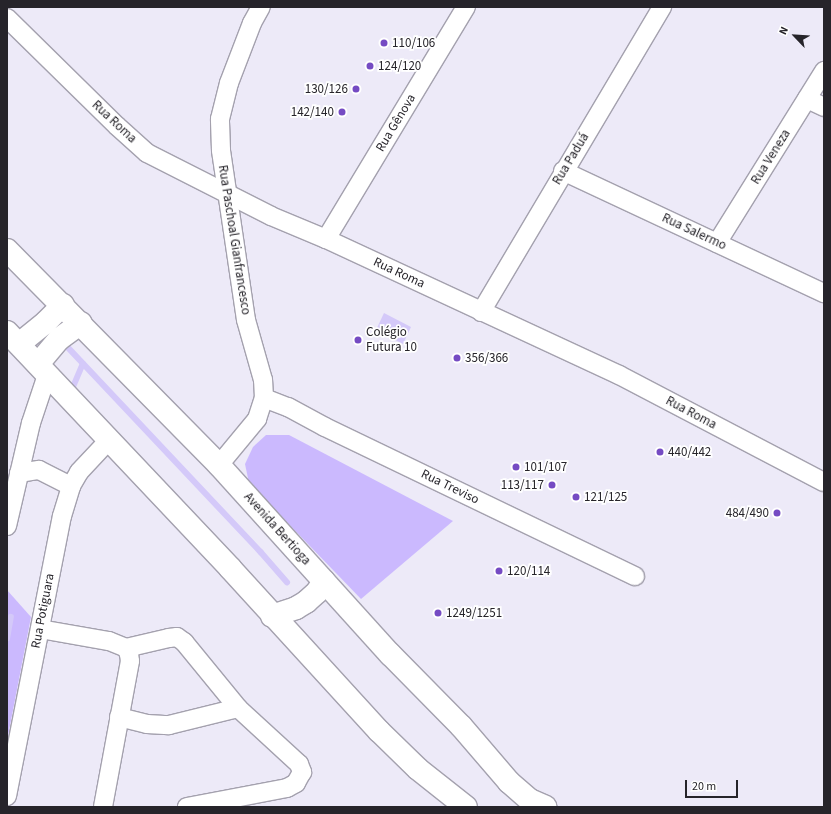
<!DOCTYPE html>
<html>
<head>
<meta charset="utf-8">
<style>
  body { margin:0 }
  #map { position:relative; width:831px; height:814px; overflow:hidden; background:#edeaf8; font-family:"Source Sans 3",sans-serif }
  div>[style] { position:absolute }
  .green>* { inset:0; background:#cbb9fe }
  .water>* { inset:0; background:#d4c9f9 }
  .stream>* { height:5.5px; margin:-2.75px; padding:0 2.75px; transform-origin:2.75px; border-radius:2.75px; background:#d4c9f9 }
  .roads { filter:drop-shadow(1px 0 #a4a1ae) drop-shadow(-1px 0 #a4a1ae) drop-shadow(0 1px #a4a1ae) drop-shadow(0 -1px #a4a1ae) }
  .minor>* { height:18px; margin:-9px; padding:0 9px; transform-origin:9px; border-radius:9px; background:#fff }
  .tertiary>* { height:22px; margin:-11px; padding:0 11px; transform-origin:11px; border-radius:11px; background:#fff }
  .dots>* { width:11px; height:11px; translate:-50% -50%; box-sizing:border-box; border:2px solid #fff; border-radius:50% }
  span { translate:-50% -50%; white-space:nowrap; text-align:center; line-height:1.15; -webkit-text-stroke:3.5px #fff; paint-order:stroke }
  .poi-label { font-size:13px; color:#26242a }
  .left { translate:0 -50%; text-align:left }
  .right { translate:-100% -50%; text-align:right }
  .street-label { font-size:13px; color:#26242a }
  .frame { position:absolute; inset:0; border:8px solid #26242a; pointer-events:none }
  .north { position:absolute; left:775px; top:16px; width:40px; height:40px; -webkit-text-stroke:3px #fff; paint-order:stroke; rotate:295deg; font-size:11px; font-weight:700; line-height:16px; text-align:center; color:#26242a }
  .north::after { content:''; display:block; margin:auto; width:14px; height:18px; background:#26242a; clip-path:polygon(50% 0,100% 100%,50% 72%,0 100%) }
  .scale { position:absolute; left:685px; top:780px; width:53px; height:18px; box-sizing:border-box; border:2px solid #26242a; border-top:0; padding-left:5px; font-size:12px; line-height:14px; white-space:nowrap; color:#26242a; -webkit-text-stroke:3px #fff; paint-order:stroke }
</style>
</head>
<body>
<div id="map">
  <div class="green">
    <div style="clip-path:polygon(266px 435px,289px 435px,453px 521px,361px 599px,249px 483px,245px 464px,253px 447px)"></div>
    <div style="clip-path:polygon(7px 590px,31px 617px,7px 741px)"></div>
  </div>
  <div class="water">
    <div style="clip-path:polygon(384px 313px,411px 327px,403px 344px,376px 330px)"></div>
  </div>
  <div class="stream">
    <div style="left:63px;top:342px;width:289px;rotate:46.7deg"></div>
    <div style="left:261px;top:552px;width:40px;rotate:49deg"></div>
    <div style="left:73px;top:387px;width:25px;rotate:-67deg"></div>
    <div style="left:7px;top:639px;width:22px;rotate:-80deg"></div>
  </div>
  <div class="roads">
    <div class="minor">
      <div style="left:7px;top:18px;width:154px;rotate:44.5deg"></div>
      <div style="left:117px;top:126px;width:40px;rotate:42deg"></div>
      <div style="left:147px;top:153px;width:139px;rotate:26.9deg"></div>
      <div style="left:271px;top:216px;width:60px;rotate:22.7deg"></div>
      <div style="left:326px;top:239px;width:323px;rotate:24.9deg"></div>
      <div style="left:619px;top:375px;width:231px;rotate:27.6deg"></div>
      <div style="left:807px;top:99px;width:19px;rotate:25deg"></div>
      <div style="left:563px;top:171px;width:288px;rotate:25.1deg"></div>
      <div style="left:326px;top:239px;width:271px;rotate:-58.9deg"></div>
      <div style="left:717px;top:243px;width:203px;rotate:-58.1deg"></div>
      <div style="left:481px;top:312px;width:355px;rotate:-59.3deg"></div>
      <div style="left:264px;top:398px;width:26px;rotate:21deg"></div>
      <div style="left:288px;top:407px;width:42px;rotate:28.4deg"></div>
      <div style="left:325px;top:427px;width:344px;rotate:25.7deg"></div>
      <div style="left:219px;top:465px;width:60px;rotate:-50.4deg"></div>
      <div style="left:257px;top:419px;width:22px;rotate:-72deg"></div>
      <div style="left:264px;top:398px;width:18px;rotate:-93deg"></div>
      <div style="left:263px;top:380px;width:62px;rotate:-105.8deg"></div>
      <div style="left:246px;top:320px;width:172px;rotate:-98.4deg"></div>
      <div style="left:221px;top:150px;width:31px;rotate:-92deg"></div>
      <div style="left:220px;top:119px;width:37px;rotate:-76deg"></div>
      <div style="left:229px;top:83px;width:64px;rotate:-69deg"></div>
      <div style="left:252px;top:23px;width:18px;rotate:-61deg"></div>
      <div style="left:19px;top:473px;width:20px;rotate:-9deg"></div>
      <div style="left:39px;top:470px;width:36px;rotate:27deg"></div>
      <div style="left:7px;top:526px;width:106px;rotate:-76.9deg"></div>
      <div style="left:31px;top:423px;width:51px;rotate:-71.6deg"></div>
      <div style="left:40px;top:629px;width:70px;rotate:9.9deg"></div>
      <div style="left:109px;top:641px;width:18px;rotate:22deg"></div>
      <div style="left:126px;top:648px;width:7px;rotate:63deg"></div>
      <div style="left:129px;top:654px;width:7px;rotate:82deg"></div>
      <div style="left:130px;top:661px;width:148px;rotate:100.5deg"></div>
      <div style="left:126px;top:648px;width:44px;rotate:-13.1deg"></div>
      <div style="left:169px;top:638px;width:8px;rotate:-7deg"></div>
      <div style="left:177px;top:637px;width:9px;rotate:36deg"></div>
      <div style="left:184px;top:642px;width:85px;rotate:50.7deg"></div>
      <div style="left:238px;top:708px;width:83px;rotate:42.6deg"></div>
      <div style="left:299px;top:764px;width:9px;rotate:69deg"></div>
      <div style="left:302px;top:772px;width:13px;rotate:119deg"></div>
      <div style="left:296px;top:783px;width:10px;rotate:151deg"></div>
      <div style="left:287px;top:788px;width:102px;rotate:169.2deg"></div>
      <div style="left:119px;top:717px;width:29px;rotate:14deg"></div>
      <div style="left:147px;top:724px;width:22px;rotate:3deg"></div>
      <div style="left:169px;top:725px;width:71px;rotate:-13.8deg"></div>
      <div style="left:7px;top:796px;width:285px;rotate:-78.9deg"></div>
      <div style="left:62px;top:516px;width:31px;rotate:-73deg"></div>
      <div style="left:71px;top:486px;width:16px;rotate:-60deg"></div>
      <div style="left:79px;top:472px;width:44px;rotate:-46.8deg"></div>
    </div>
    <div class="tertiary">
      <div style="left:7px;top:250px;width:302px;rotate:45.4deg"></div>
      <div style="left:219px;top:465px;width:255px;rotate:47.9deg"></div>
      <div style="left:390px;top:654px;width:101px;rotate:45.4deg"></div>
      <div style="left:461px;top:726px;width:74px;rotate:49.4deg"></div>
      <div style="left:509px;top:782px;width:28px;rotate:41deg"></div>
      <div style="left:530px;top:800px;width:17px;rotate:24deg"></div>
      <div style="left:7px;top:332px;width:325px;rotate:46.6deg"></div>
      <div style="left:230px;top:568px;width:221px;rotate:47.6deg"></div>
      <div style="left:379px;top:731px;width:54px;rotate:44.3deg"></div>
      <div style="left:418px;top:769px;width:61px;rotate:38.4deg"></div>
      <div style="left:19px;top:344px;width:35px;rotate:-39deg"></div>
      <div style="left:46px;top:322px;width:24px;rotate:-45deg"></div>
      <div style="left:38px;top:364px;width:33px;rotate:-50deg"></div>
      <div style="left:59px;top:339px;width:27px;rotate:-36deg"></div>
      <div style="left:272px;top:616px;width:25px;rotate:-18deg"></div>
      <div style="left:296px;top:608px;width:12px;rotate:-31deg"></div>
      <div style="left:306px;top:602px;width:15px;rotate:-42deg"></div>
      <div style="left:317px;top:592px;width:13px;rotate:-58deg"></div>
    </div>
  </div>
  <div class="dots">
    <div style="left:384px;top:43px;background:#754bc3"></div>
    <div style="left:370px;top:66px;background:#754bc3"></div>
    <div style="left:356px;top:89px;background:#754bc3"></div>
    <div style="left:342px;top:112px;background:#754bc3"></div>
    <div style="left:358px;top:340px;background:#754bc3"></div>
    <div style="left:457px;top:358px;background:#754bc3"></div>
    <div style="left:660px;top:452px;background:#754bc3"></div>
    <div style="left:516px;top:467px;background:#754bc3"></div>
    <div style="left:552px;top:485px;background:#754bc3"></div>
    <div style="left:576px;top:497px;background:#754bc3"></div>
    <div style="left:777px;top:513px;background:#754bc3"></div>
    <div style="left:499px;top:571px;background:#754bc3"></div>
    <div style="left:438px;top:613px;background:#754bc3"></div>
  </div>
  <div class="poi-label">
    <span class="left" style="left:392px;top:43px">110/106</span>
    <span class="left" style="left:378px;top:66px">124/120</span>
    <span class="right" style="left:348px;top:89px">130/126</span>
    <span class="right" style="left:334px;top:112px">142/140</span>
    <span class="left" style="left:366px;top:340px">Colégio<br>Futura 10</span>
    <span class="left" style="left:465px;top:358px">356/366</span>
    <span class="left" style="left:668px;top:452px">440/442</span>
    <span class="left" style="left:524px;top:467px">101/107</span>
    <span class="right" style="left:544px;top:485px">113/117</span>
    <span class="left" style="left:584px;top:497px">121/125</span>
    <span class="right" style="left:769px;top:513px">484/490</span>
    <span class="left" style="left:507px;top:571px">120/114</span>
    <span class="left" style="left:446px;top:613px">1249/1251</span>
  </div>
  <div class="street-label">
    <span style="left:114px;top:122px;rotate:43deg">Rua Roma</span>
    <span style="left:396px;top:123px;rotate:-59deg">Rua Gênova</span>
    <span style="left:771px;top:157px;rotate:-58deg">Rua Veneza</span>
    <span style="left:571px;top:159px;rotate:-59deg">Rua Paduá</span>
    <span style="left:694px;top:232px;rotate:25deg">Rua Salermo</span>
    <span style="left:234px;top:240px;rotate:81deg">Rua Paschoal Gianfrancesco</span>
    <span style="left:399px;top:273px;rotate:25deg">Rua Roma</span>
    <span style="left:691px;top:413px;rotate:28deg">Rua Roma</span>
    <span style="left:450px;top:487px;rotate:26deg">Rua Treviso</span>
    <span style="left:277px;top:529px;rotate:48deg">Avenida Bertioga</span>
    <span style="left:43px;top:611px;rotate:-79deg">Rua Potiguara</span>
  </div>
  <div class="frame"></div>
  <div class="north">N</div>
  <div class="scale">20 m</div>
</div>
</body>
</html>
